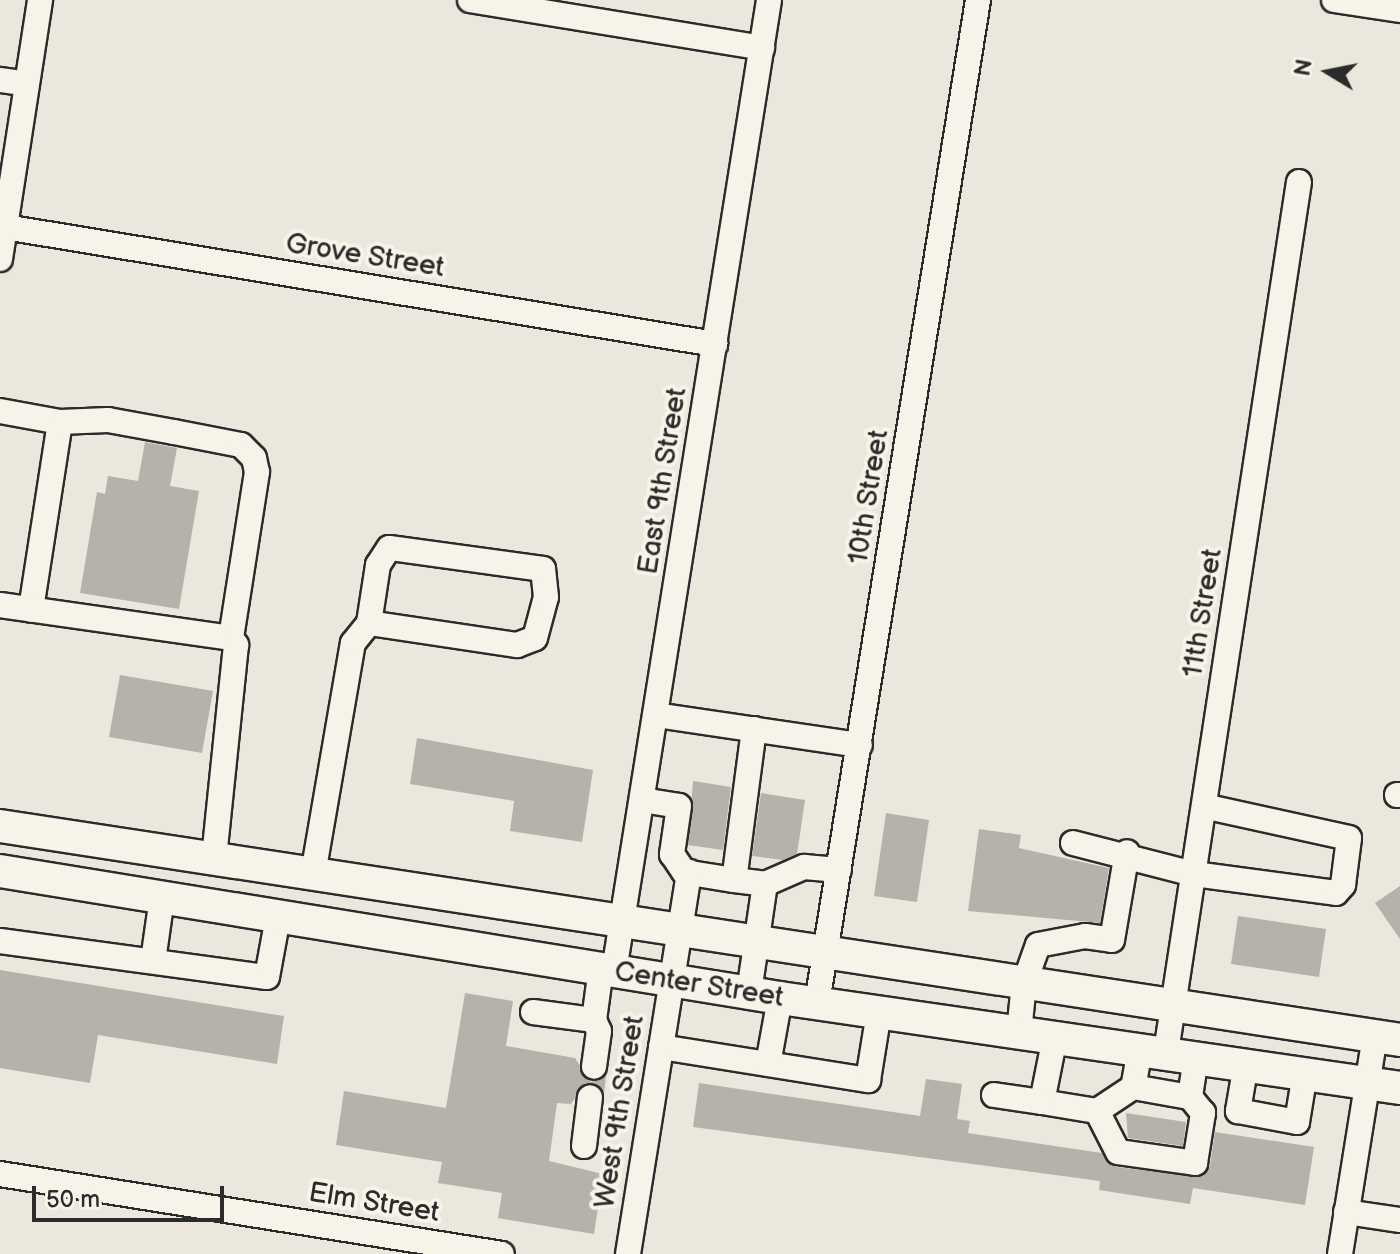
<!DOCTYPE html>
<html>
<head>
<meta charset="utf-8">
<style>
  body { margin:0 }
  #map { position:relative; width:1400px; height:1254px; overflow:hidden; background:#ebe7dd; font-family:"Balsamiq Sans",sans-serif }
  div>[style] { position:absolute }
  .building>* { inset:0; background:#b5b2ab }
  .roads { filter:drop-shadow(2px 0 #2b2b2b) drop-shadow(-2px 0 #2b2b2b) drop-shadow(0 2px #2b2b2b) drop-shadow(0 -2px #2b2b2b) }
  .minor>* { height:24px; margin:-12px; padding:0 12px; transform-origin:12px; border-radius:12px; background:#f7f3e8 }
  .major>* { height:32px; margin:-16px; padding:0 16px; transform-origin:16px; border-radius:16px; background:#f7f3e8 }
  span { translate:-50% -50%; white-space:nowrap; text-align:center; line-height:1.15; -webkit-text-stroke:8px #f7f3e8; paint-order:stroke }
  .street-label { font-size:28px; color:#2b2b2b }
  .north { position:absolute; left:1288px; top:32px; width:80px; height:80px; -webkit-text-stroke:6px #f7f3e8; paint-order:stroke; rotate:280deg; font-size:22px; font-weight:700; line-height:32px; text-align:center; color:#2b2b2b }
  .north::after { content:''; display:block; margin:auto; width:28px; height:36px; background:#2b2b2b; clip-path:polygon(50% 0,100% 100%,50% 72%,0 100%) }
  .scale { position:absolute; left:32px; top:1186px; width:192px; height:36px; box-sizing:border-box; border:4px solid #2b2b2b; border-top:0; padding-left:10px; font-size:24px; line-height:28px; white-space:nowrap; color:#2b2b2b; -webkit-text-stroke:6px #f7f3e8; paint-order:stroke }
</style>
</head>
<body>
<div id="map">
  <div class="building">
    <div style="clip-path:polygon(145px 442px,177px 448px,170px 486px,199px 491px,179px 609px,80px 593px,97px 492px,105px 494px,108px 476px,138px 481px)"></div>
    <div style="clip-path:polygon(120px 675px,213px 691px,202px 753px,109px 737px)"></div>
    <div style="clip-path:polygon(417px 738px,593px 770px,582px 842px,510px 831px,514px 801px,410px 784px)"></div>
    <div style="clip-path:polygon(693px 781px,731px 787px,723px 850px,688px 845px)"></div>
    <div style="clip-path:polygon(761px 793px,805px 800px,797px 854px,783px 860px,752px 856px)"></div>
    <div style="clip-path:polygon(886px 813px,929px 820px,917px 902px,874px 896px)"></div>
    <div style="clip-path:polygon(979px 829px,1021px 835px,1019px 848px,1109px 868px,1100px 923px,968px 911px)"></div>
    <div style="clip-path:polygon(1400px 886px,1400px 939px,1375px 903px)"></div>
    <div style="clip-path:polygon(1238px 916px,1326px 929px,1319px 977px,1231px 964px)"></div>
    <div style="clip-path:polygon(0 970px,284px 1016px,277px 1064px,98px 1035px,90px 1083px,0 1068px)"></div>
    <div style="clip-path:polygon(465px 993px,513px 1001px,506px 1046px,575px 1058px,591px 1082px,606px 1076px,604px 1094px,598px 1085px,585px 1083px,571px 1104px,557px 1103px,549px 1161px,603px 1174px,594px 1234px,498px 1218px,502px 1193px,438px 1183px,442px 1162px,336px 1145px,344px 1091px,446px 1108px)"></div>
    <div style="clip-path:polygon(926px 1079px,962px 1084px,957px 1119px,970px 1121px,968px 1133px,1102px 1153px,1116px 1167px,1200px 1177px,1210px 1166px,1215px 1132px,1314px 1147px,1305px 1205px,1193px 1188px,1190px 1204px,1099px 1190px,1100px 1181px,693px 1127px,699px 1083px,920px 1116px)"></div>
    <div style="clip-path:polygon(1126px 1113px,1186px 1122px,1183px 1146px,1128px 1138px)"></div>
  </div>
  <div class="roads">
    <div class="minor">
      <div style="left:470px;top:0;width:296px;rotate:9.3deg"></div>
      <div style="left:1334px;top:0;width:67px;rotate:8.6deg"></div>
      <div style="left:0;top:80px;width:27px;rotate:8deg"></div>
      <div style="left:5px;top:227px;width:720px;rotate:9.36deg"></div>
      <div style="left:0;top:259px;width:262px;rotate:-81.2deg"></div>
      <div style="left:0;top:411px;width:61px;rotate:10.4deg"></div>
      <div style="left:60px;top:422px;width:190px;rotate:98.8deg"></div>
      <div style="left:60px;top:422px;width:48px;rotate:-2.4deg"></div>
      <div style="left:108px;top:420px;width:67px;rotate:10.3deg"></div>
      <div style="left:174px;top:432px;width:68px;rotate:11deg"></div>
      <div style="left:241px;top:445px;width:18px;rotate:45deg"></div>
      <div style="left:254px;top:458px;width:14px;rotate:78deg"></div>
      <div style="left:257px;top:472px;width:168px;rotate:98.9deg"></div>
      <div style="left:0;top:605px;width:233px;rotate:8.1deg"></div>
      <div style="left:231px;top:638px;width:9px;rotate:54deg"></div>
      <div style="left:236px;top:645px;width:214px;rotate:95.9deg"></div>
      <div style="left:656px;top:715px;width:206px;rotate:8.4deg"></div>
      <div style="left:754px;top:729px;width:152px;rotate:97.5deg"></div>
      <div style="left:734px;top:880px;width:31px;rotate:7deg"></div>
      <div style="left:1397px;top:795px;width:3px"></div>
      <div style="left:642px;top:800px;width:37px;rotate:9deg"></div>
      <div style="left:679px;top:806px;width:49px;rotate:98.3deg"></div>
      <div style="left:672px;top:854px;width:22px;rotate:56deg"></div>
      <div style="left:684px;top:872px;width:51px;rotate:9.1deg"></div>
      <div style="left:1073px;top:843px;width:125px;rotate:14.4deg"></div>
      <div style="left:1194px;top:874px;width:143px;rotate:7.6deg"></div>
      <div style="left:1336px;top:893px;width:11px;rotate:-49deg"></div>
      <div style="left:1343px;top:885px;width:47px;rotate:-82.7deg"></div>
      <div style="left:1349px;top:838px;width:148px;rotate:-167.6deg"></div>
      <div style="left:313px;top:874px;width:234px;rotate:-80.2deg"></div>
      <div style="left:353px;top:643px;width:26px;rotate:-51deg"></div>
      <div style="left:369px;top:623px;width:150px;rotate:8.5deg"></div>
      <div style="left:517px;top:645px;width:19px;rotate:-21deg"></div>
      <div style="left:535px;top:638px;width:42px;rotate:-75deg"></div>
      <div style="left:546px;top:597px;width:28px;rotate:-96deg"></div>
      <div style="left:543px;top:569px;width:155px;rotate:-172.2deg"></div>
      <div style="left:389px;top:548px;width:20px;rotate:123deg"></div>
      <div style="left:378px;top:565px;width:59px;rotate:98.8deg"></div>
      <div style="left:0;top:941px;width:269px;rotate:7.7deg"></div>
      <div style="left:267px;top:977px;width:61px;rotate:-79.6deg"></div>
      <div style="left:153px;top:961px;width:64px;rotate:-81.9deg"></div>
      <div style="left:614px;top:971px;width:983px;rotate:-80.93deg"></div>
      <div style="left:749px;top:992px;width:109px;rotate:-81.6deg"></div>
      <div style="left:765px;top:884px;width:43px;rotate:-23.6deg"></div>
      <div style="left:804px;top:867px;width:35px;rotate:5deg"></div>
      <div style="left:817px;top:1003px;width:1016px;rotate:-80.88deg"></div>
      <div style="left:533px;top:1012px;width:62px;rotate:7.5deg"></div>
      <div style="left:594px;top:1020px;width:51px;rotate:-82.2deg"></div>
      <div style="left:594px;top:1020px;width:12px;rotate:66deg"></div>
      <div style="left:599px;top:1031px;width:36px;rotate:98deg"></div>
      <div style="left:1019px;top:1032px;width:48px;rotate:-84.1deg"></div>
      <div style="left:1024px;top:984px;width:41px;rotate:-70.3deg"></div>
      <div style="left:1038px;top:945px;width:48px;rotate:-10.8deg"></div>
      <div style="left:1085px;top:936px;width:27px;rotate:8deg"></div>
      <div style="left:1112px;top:940px;width:89px;rotate:-80.3deg"></div>
      <div style="left:1055px;top:1037px;width:66px;rotate:101.3deg"></div>
      <div style="left:1042px;top:1102px;width:56px;rotate:9.3deg"></div>
      <div style="left:1097px;top:1111px;width:43px;rotate:-33.7deg"></div>
      <div style="left:661px;top:1047px;width:210px;rotate:9.1deg"></div>
      <div style="left:868px;top:1080px;width:69px;rotate:-80.8deg"></div>
      <div style="left:1140px;top:1049px;width:39px;rotate:100deg"></div>
      <div style="left:1133px;top:1087px;width:58px;rotate:10deg"></div>
      <div style="left:1190px;top:1097px;width:40px;rotate:-81.5deg"></div>
      <div style="left:1166px;top:1052px;width:880px;rotate:-81.31deg"></div>
      <div style="left:768px;top:1064px;width:67px;rotate:-79.7deg"></div>
      <div style="left:1246px;top:1064px;width:48px;rotate:99.7deg"></div>
      <div style="left:1238px;top:1111px;width:60px;rotate:10.6deg"></div>
      <div style="left:1297px;top:1122px;width:50px;rotate:-80.7deg"></div>
      <div style="left:994px;top:1095px;width:49px;rotate:8.3deg"></div>
      <div style="left:1097px;top:1111px;width:46px;rotate:62.9deg"></div>
      <div style="left:1118px;top:1152px;width:78px;rotate:8.1deg"></div>
      <div style="left:1195px;top:1163px;width:51px;rotate:-80.9deg"></div>
      <div style="left:1203px;top:1113px;width:21px;rotate:-129deg"></div>
      <div style="left:584px;top:1146px;width:49px;rotate:-83deg"></div>
      <div style="left:0;top:1174px;width:508px;rotate:9.05deg"></div>
      <div style="left:1346px;top:1212px;width:55px;rotate:8.4deg"></div>
      <div style="left:628px;top:1254px;width:387px;rotate:-80.9deg"></div>
      <div style="left:1340px;top:1254px;width:221px;rotate:-80.9deg"></div>
    </div>
    <div class="major">
      <div style="left:0;top:826px;width:1416px;rotate:8.69deg"></div>
      <div style="left:0;top:871px;width:790px;rotate:9.25deg"></div>
      <div style="left:780px;top:998px;width:626px;rotate:8.26deg"></div>
    </div>
  </div>
  <div class="street-label">
    <span style="left:365px;top:256px;rotate:9deg">Grove Street</span>
    <span style="left:663px;top:481px;rotate:-81deg">East 9th Street</span>
    <span style="left:869px;top:497px;rotate:-81deg">10th Street</span>
    <span style="left:1203px;top:613px;rotate:-81deg">11th Street</span>
    <span style="left:699px;top:985px;rotate:9deg">Center Street</span>
    <span style="left:620px;top:1112px;rotate:-81deg">West 9th Street</span>
    <span style="left:374px;top:1203px;rotate:9deg">Elm Street</span>
  </div>
  <div class="north">N</div>
  <div class="scale">50 m</div>
</div>
</body>
</html>
